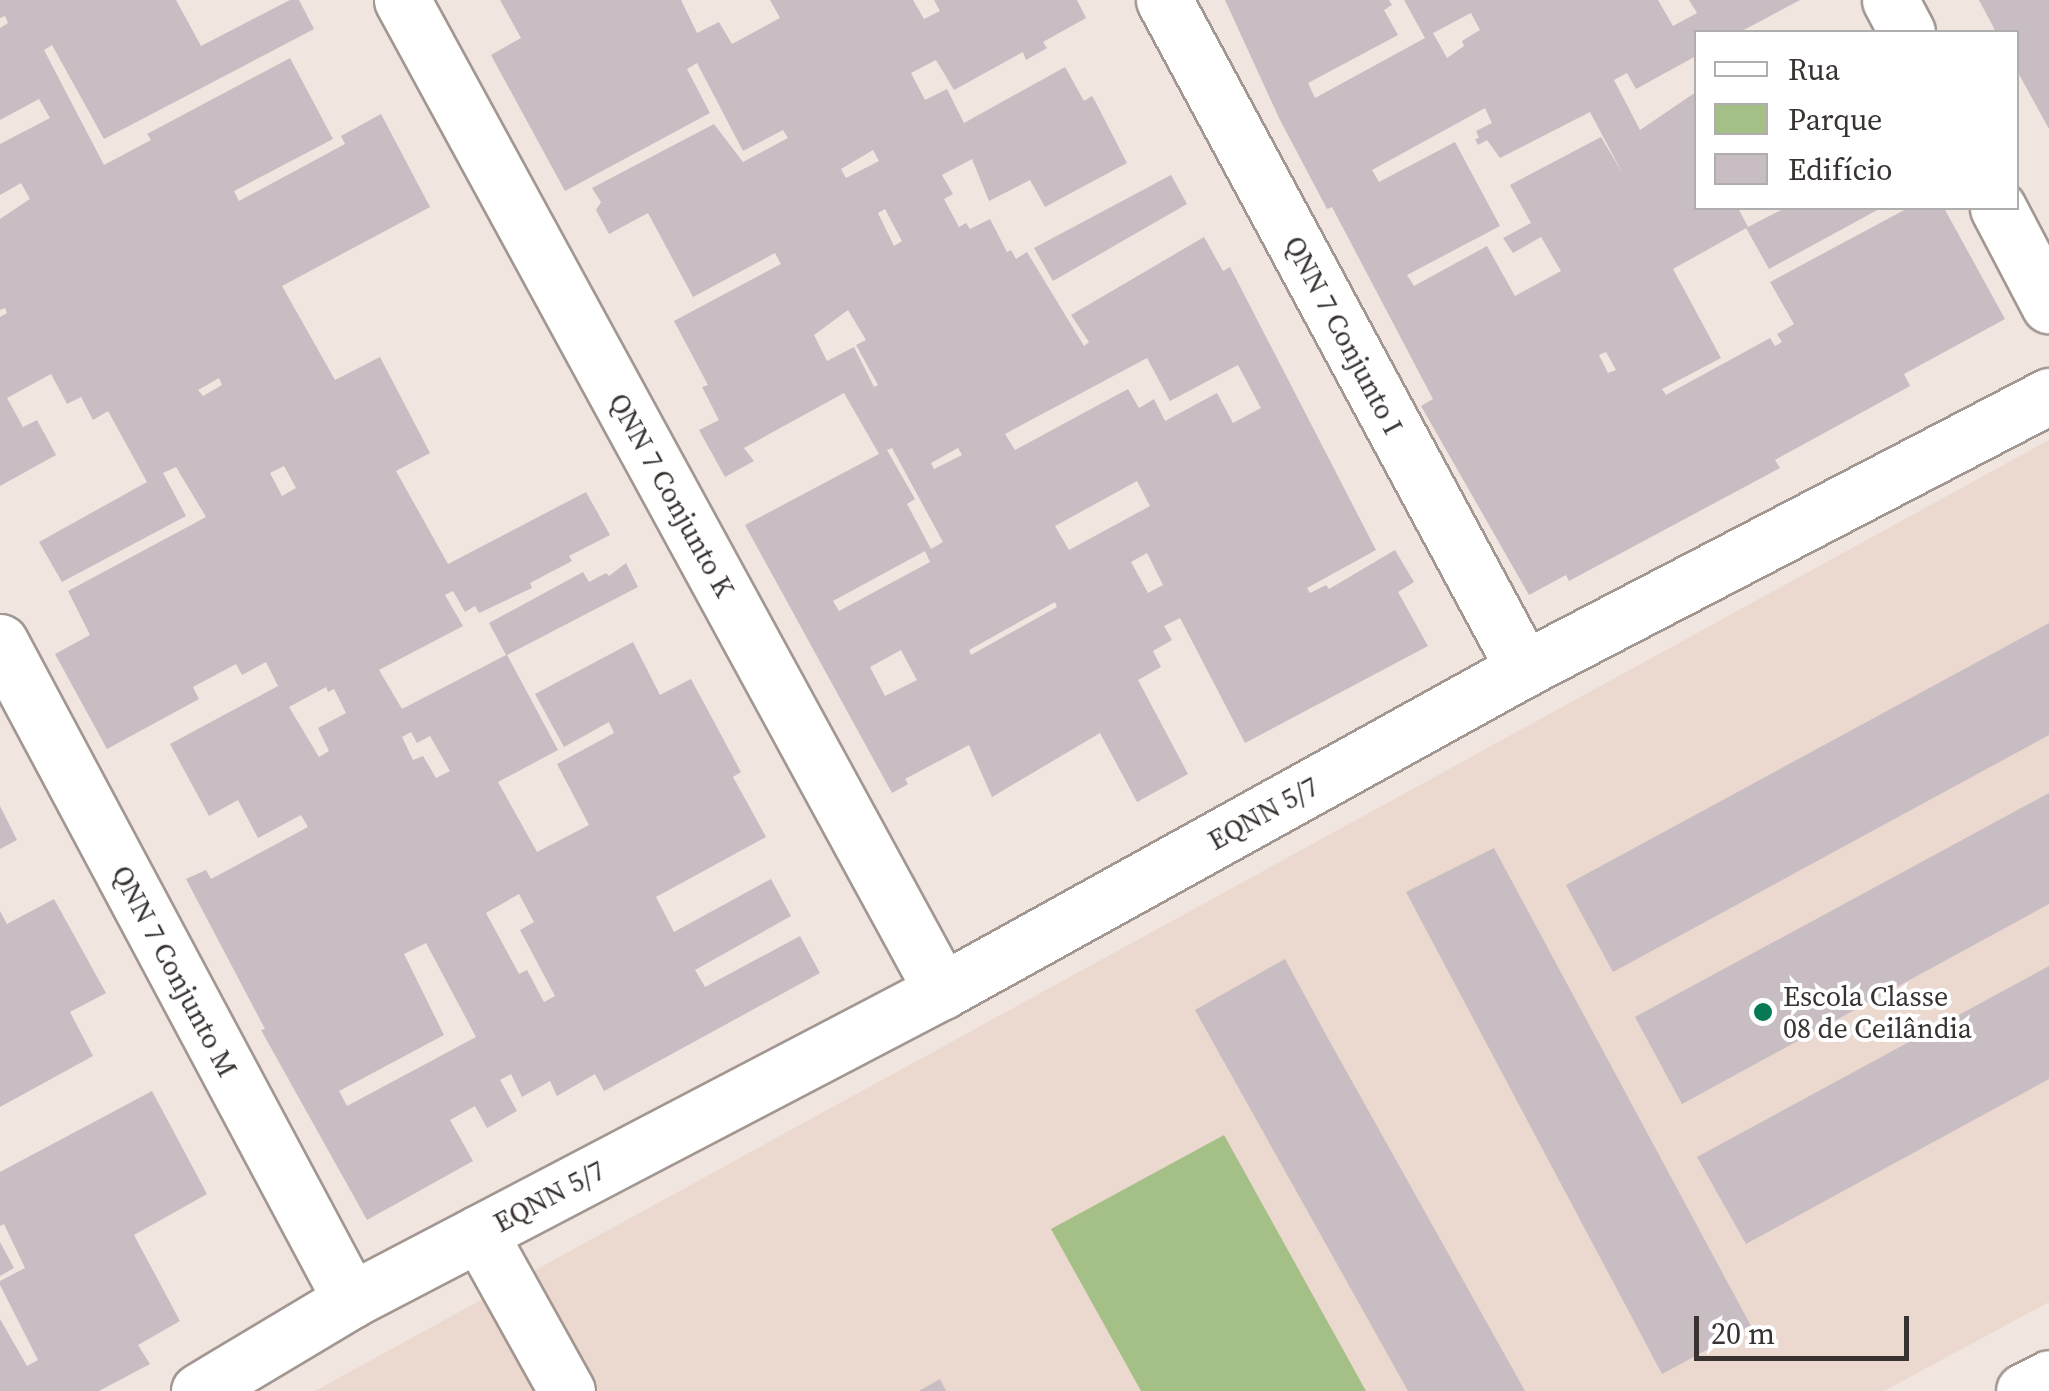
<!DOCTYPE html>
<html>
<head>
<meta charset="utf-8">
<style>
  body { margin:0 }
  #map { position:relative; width:2049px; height:1391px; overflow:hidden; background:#f1e5df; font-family:"Source Serif 4",serif }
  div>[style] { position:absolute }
  .built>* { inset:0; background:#ebd8ce }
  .green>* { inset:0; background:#a5c087 }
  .building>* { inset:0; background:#c8bdc3 }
  .roads { filter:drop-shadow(2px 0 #a29791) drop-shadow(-2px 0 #a29791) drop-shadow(0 2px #a29791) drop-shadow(0 -2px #a29791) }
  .minor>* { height:55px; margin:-27.5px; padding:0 27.5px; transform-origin:27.5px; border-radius:27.5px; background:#fff }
  .tertiary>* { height:55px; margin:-27.5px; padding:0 27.5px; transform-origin:27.5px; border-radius:27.5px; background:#fff }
  .dots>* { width:28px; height:28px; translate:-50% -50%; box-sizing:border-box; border:5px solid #fff; border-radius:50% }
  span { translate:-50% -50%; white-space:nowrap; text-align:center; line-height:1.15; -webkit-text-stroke:8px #fff; paint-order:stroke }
  .street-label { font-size:28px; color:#383331 }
  .poi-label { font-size:28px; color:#383331 }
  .left { translate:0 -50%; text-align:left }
  .legend { position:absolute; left:1694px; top:30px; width:325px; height:180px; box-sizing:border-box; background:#fff; border:2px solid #afadad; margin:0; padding:12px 18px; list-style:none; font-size:30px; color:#383331 }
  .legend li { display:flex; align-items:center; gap:20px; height:50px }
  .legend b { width:50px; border:2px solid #afadad }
  .scale { position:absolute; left:1694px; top:1316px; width:215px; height:45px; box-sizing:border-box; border:5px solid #383331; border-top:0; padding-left:12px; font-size:30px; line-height:35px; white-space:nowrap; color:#383331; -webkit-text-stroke:8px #fff; paint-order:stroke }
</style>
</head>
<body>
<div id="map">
  <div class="built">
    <div style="clip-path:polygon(2049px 440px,2049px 1302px,1884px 1391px,315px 1391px)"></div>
  </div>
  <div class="green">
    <div style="clip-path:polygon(1224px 1135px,1366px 1391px,1141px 1391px,1051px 1229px)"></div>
  </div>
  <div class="building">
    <div style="clip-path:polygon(evenodd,0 0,176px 0,201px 46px,290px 0,299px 0,314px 29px,104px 139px,52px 45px,44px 50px,104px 165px,151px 140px,147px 134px,290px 58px,333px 139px,234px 191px,239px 201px,345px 144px,341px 136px,381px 114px,430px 207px,282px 286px,335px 380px,380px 357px,430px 453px,396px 471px,448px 564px,586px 492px,610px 535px,569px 556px,572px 561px,530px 583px,532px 588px,479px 613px,475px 606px,465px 612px,453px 591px,445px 595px,463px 626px,379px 670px,402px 709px,506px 655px,489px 623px,583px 572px,589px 582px,606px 573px,609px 576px,626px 563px,638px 587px,507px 655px,558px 750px,498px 782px,537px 852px,589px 825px,557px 764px,614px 733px,609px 722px,564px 747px,535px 694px,633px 642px,660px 695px,691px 679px,741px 772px,733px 777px,766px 837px,656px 897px,674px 932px,771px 879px,791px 916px,695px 970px,705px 987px,800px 936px,820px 973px,604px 1091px,595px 1074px,557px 1096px,550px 1081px,522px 1097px,511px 1074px,500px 1080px,517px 1111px,487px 1128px,475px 1106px,450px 1120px,473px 1161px,367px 1220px,261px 1030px,265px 1029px,186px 879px,206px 870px,211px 879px,308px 827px,301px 815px,258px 838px,238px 800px,209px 816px,170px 744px,278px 686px,266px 662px,242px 675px,236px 664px,193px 687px,199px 699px,107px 749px,55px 654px,90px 635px,68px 591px,206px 517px,176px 467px,163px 473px,186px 516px,62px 582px,39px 542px,147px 482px,108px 411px,93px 420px,81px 397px,67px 404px,51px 374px,7px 398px,23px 427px,37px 420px,56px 455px,0 486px,0 317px,7px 313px,5px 308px,0 310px,0 219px,30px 199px,21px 183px,0 195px,0 144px,50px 118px,39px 99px,0 120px,0 28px,8px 23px,5px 16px,0 18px,0 0,219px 378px,222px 385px,203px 396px,198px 390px,219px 378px,0 0,284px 466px,296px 488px,282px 496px,270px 473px,284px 466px,0 0,326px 687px,328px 692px,334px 689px,346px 713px,318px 728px,329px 751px,319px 757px,289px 707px,326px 687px,0 0,411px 732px,417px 743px,430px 736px,450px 771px,436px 778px,423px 756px,413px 760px,402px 737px,411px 732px,0 0,519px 894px,534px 922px,520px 930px,555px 996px,544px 1002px,527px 970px,519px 974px,486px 913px,519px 894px,0 0,426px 943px,476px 1037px,347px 1106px,339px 1091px,444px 1035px,404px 954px,426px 943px)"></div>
    <div style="clip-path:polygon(evenodd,500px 0,681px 0,697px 33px,719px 22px,732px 44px,780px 18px,770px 0,913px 0,924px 19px,940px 11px,934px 0,1077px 0,1086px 18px,1043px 42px,1047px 48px,1026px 60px,1023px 52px,954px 90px,936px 60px,911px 73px,925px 100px,947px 89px,964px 123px,1065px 67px,1084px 101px,1092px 96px,1095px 101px,1127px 163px,1045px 207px,1030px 180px,989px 201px,972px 159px,942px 175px,953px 194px,944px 199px,959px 227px,966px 223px,970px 229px,990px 219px,1007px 252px,1011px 250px,1016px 259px,1027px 252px,1084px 346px,1089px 342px,1071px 315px,1204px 237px,1223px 271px,1230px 267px,1376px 550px,1307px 588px,1310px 593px,1326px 585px,1329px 589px,1395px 550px,1414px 582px,1398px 592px,1428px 646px,1245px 743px,1180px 618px,1164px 626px,1172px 640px,1153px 651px,1161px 667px,1138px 680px,1188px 774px,1137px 802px,1100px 733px,992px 797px,969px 745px,905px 779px,908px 784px,892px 793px,745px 525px,879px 454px,844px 393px,744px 448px,754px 461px,725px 477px,699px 430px,719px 420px,702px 387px,708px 385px,674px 321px,781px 264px,775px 253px,693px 297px,648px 213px,609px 234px,596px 210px,601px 202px,592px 188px,714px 124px,743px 162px,788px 138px,783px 130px,743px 151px,697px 63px,687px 69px,710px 113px,565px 191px,491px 55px,521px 38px,500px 0,873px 150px,879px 161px,846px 178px,841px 169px,873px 150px,500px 0,885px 209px,902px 241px,894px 246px,878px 213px,885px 209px,500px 0,848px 310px,866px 340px,856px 345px,878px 385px,874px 387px,854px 347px,827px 361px,814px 335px,848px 310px,500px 0,1147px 358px,1170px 401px,1238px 365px,1261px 408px,1233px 423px,1217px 393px,1165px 421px,1154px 399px,1139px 408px,1128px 389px,1015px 450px,1005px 434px,1147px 358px,500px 0,892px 448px,943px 542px,931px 549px,907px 504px,915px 499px,887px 450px,892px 448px,500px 0,958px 448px,962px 455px,934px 469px,931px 463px,958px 448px,500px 0,1137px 481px,1150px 506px,1069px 550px,1055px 526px,1137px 481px,500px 0,925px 551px,930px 562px,839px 611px,833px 601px,925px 551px,500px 0,1147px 553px,1163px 585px,1148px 593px,1131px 562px,1147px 553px,500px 0,1055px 602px,1057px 607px,971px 655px,969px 650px,1055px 602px,500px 0,901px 650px,917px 680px,885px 696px,870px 667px,901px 650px)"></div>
    <div style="clip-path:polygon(evenodd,1225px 0,1389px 0,1392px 5px,1384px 10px,1398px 35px,1308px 83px,1315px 98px,1425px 38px,1404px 0,1658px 0,1673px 26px,1697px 13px,1689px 0,1800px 0,1740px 32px,1696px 32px,1696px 56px,1636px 89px,1627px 73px,1614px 80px,1640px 130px,1696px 92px,1696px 208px,1738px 208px,1748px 227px,1673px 269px,1721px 358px,1662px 389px,1666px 395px,1770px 338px,1775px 346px,1782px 342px,1777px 334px,1794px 324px,1770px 282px,1908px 208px,1944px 208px,2005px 319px,1904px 374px,1910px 386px,1775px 460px,1780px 468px,1569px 581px,1566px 575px,1529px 595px,1421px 406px,1433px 399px,1332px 207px,1327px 209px,1279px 118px,1225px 0,1471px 13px,1480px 30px,1462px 41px,1464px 46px,1447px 58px,1433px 33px,1471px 13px,1225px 0,1485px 108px,1492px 123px,1476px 131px,1479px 138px,1475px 139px,1478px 145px,1487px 140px,1500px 158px,1590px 112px,1623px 174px,1601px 137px,1510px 185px,1531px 223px,1503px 238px,1513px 253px,1541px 237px,1561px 271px,1515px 296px,1487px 246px,1414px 286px,1407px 275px,1500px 226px,1455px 142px,1379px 182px,1372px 170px,1485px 108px,1225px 0,1606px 352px,1616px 370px,1608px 373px,1599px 355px,1606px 352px)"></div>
    <div style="clip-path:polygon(1979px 0,2049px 0,2049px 129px,2016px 69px,2016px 32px,1996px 32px)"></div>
    <div style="clip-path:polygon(1171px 175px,1187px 204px,1053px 281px,1034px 248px)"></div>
    <div style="clip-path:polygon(1785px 208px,1881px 208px,1769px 269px,1746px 228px)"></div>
    <div style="clip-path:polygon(2049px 623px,2049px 735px,1613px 972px,1566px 885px)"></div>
    <div style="clip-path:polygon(2049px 793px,2049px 904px,1682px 1104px,1635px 1017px)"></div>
    <div style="clip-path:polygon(0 806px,17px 840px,0 849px)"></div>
    <div style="clip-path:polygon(1494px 848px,1751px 1326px,1662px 1374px,1406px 892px)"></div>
    <div style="clip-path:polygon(54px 899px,106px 993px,70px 1012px,93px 1056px,0 1107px,0 911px,7px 924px)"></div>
    <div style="clip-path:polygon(1285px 959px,1325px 1033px,1525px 1391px,1408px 1391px,1195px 1010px)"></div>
    <div style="clip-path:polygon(2049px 966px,2049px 1079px,1746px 1244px,1697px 1157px)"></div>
    <div style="clip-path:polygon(152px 1091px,207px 1194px,134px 1235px,180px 1321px,138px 1345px,150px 1364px,99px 1391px,0 1391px,0 1319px,27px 1366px,38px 1360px,0 1285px,0 1281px,25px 1268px,4px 1224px,0 1226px,0 1172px)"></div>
    <div style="clip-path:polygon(0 1242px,14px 1268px,0 1276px)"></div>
    <div style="clip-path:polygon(940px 1379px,946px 1391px,919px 1391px)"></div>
  </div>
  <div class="roads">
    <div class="minor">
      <div style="left:402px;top:0;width:1129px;rotate:61.41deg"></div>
      <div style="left:1164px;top:0;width:760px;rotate:61.71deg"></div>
      <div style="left:1890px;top:0;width:36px;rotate:62deg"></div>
      <div style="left:1998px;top:208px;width:110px;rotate:62.3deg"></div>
      <div style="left:0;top:642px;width:746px;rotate:61.92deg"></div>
      <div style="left:479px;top:1233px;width:522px;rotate:-27.6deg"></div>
      <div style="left:942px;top:991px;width:665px;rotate:-28.95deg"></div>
      <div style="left:1524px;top:669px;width:592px;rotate:-27.47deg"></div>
      <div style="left:2024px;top:1391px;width:28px;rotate:-27deg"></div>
    </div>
    <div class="tertiary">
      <div style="left:199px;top:1391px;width:177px;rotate:-30.9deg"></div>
      <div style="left:351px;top:1300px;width:144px;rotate:-27.6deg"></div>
      <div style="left:479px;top:1233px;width:181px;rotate:60.9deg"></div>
    </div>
  </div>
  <div class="dots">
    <div style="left:1763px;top:1012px;background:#077954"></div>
  </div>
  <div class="street-label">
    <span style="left:1344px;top:335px;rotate:62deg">QNN 7 Conjunto I</span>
    <span style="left:672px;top:495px;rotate:61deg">QNN 7 Conjunto K</span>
    <span style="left:1263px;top:813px;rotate:-29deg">EQNN 5/7</span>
    <span style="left:175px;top:971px;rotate:62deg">QNN 7 Conjunto M</span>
    <span style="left:549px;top:1196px;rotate:-28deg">EQNN 5/7</span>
  </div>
  <div class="poi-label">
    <span class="left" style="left:1783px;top:1012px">Escola Classe<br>08 de Ceilândia</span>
  </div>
  <ul class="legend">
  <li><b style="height:12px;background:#fff"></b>Rua</li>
  <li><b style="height:28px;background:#a5c087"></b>Parque</li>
  <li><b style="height:28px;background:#c8bdc3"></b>Edifício</li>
  </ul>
  <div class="scale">20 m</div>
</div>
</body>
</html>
